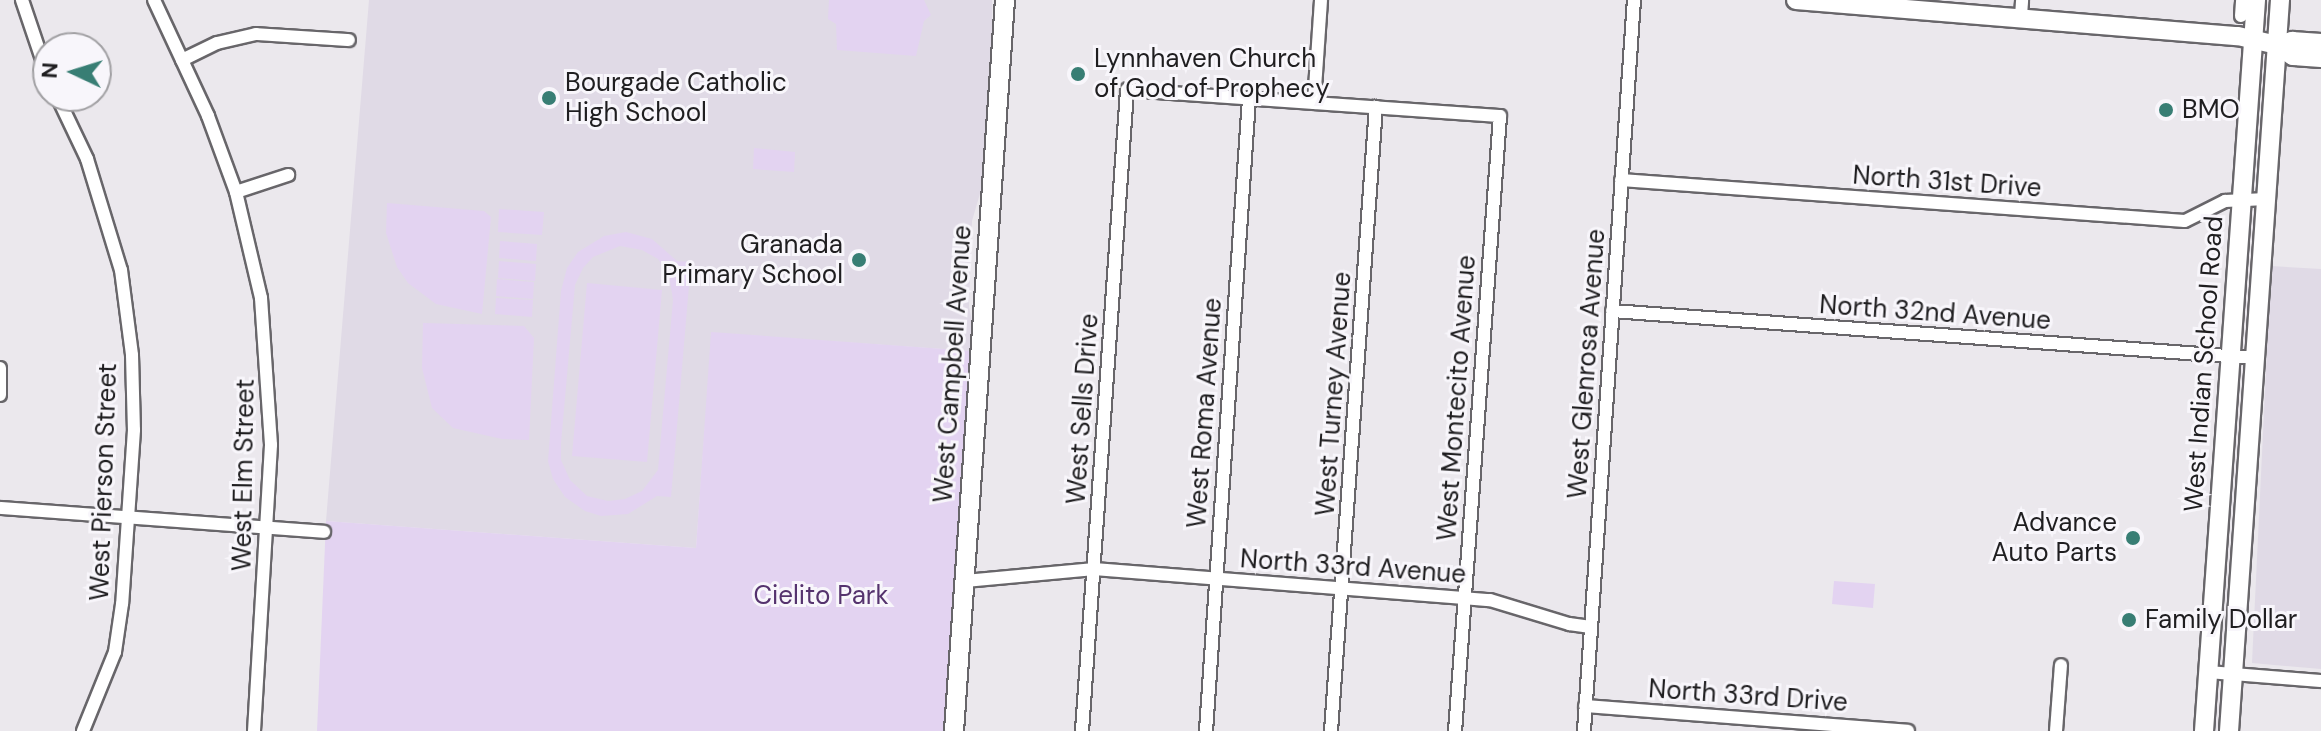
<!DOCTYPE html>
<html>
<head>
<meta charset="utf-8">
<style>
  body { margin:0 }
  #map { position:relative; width:2321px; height:731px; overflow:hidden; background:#ebe8ed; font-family:"DM Sans",sans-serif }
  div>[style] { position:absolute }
  .built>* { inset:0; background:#e0dae6 }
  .green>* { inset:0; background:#e3d3f1 }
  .roads { filter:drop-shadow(2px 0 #68666a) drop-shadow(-2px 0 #68666a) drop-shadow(0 2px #68666a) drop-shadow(0 -2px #68666a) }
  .street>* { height:12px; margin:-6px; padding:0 6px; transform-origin:6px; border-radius:6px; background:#fff }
  .secondary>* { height:18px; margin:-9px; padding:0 9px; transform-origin:9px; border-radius:9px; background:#fff }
  .dots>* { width:22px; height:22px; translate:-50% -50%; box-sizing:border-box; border:4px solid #f8f6fb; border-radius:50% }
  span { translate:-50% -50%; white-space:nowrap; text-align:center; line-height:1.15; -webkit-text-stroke:6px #f8f6fb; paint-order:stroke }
  .poi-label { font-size:26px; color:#1f1e20 }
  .left { translate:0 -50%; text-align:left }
  .right { translate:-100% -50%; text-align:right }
  .street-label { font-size:26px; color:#1f1e20 }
  .park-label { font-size:26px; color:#55336e }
  .north { position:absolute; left:32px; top:32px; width:80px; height:80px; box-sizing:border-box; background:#f8f6fb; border:2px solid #a1a0a3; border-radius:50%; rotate:274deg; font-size:22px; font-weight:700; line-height:32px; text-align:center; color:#1f1e20 }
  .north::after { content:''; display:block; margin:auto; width:28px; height:36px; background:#387e74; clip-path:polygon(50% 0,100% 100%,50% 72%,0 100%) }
</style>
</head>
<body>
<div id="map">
  <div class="built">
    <div style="clip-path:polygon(369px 0,992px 0,992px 50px,981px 190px,972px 221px,969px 307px,973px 325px,972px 351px,712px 333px,696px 548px,326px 521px)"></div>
    <div style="clip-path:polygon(2271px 266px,2321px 269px,2321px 669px,2252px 663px)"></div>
  </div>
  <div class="green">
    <div style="clip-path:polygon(829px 0,924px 0,931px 15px,924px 21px,916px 56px,837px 50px,836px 24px,828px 19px)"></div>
    <div style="clip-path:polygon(754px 148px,795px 152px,794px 172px,753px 169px)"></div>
    <div style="clip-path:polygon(387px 203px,484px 211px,491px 217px,482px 314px,436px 304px,408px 283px,397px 267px,386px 233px)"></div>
    <div style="clip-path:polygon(499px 209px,544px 212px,542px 235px,498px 232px)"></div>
    <div style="clip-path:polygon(evenodd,626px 232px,652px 239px,677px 261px,691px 262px,671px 497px,657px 496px,628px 514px,601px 516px,585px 511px,565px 497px,553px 479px,548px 461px,561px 291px,567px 268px,578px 252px,604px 236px,626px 232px,620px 246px,642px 250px,658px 259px,669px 275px,673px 300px,658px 470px,642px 491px,625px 499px,608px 501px,587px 496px,570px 480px,561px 460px,561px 443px,575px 285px,583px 268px,593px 257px,620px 246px)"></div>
    <div style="clip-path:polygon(500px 241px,537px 244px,536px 261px,499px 258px)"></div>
    <div style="clip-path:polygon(499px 261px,536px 264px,535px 281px,498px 278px)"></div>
    <div style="clip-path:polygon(497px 279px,534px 282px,533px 299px,496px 296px)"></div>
    <div style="clip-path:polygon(587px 283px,662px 290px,647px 462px,572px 456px)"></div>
    <div style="clip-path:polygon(496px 298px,533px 300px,532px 317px,495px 314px)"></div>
    <div style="clip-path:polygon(423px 323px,524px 326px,534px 338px,529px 440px,502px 439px,453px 428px,432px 408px,422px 368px)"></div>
    <div style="clip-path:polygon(711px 332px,972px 351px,945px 731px,317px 731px,326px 521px,696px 548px)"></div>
    <div style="clip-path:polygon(1834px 581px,1875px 584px,1873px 608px,1832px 604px)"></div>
  </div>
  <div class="roads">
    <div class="street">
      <div style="left:22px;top:0;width:81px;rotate:71.3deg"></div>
      <div style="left:154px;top:0;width:128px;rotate:65deg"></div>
      <div style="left:208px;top:116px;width:81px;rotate:69.8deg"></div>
      <div style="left:236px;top:192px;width:109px;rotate:76.7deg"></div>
      <div style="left:261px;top:298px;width:147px;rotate:86.1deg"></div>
      <div style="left:271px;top:445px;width:287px;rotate:93.4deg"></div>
      <div style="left:2021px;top:16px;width:16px;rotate:-86deg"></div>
      <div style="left:2241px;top:16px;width:16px;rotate:-86deg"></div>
      <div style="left:182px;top:60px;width:39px;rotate:-26deg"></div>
      <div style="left:217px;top:43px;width:40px;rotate:-13deg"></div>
      <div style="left:256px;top:34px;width:93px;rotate:3.7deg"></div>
      <div style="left:57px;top:96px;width:70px;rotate:64.5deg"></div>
      <div style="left:87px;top:159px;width:116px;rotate:73deg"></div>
      <div style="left:121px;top:270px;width:86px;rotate:82.6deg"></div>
      <div style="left:132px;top:355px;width:75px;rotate:88.5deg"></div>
      <div style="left:134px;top:430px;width:174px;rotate:93.9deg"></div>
      <div style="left:122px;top:604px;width:49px;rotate:98.3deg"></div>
      <div style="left:115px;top:652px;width:85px;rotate:112.1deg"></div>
      <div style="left:1314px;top:103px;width:103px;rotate:-86.1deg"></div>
      <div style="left:1621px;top:180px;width:565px;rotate:4.16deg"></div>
      <div style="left:2185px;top:221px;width:45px;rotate:-26.6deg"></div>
      <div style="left:2225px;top:201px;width:41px;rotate:-2.8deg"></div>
      <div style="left:236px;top:192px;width:55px;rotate:-18.1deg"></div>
      <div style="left:1612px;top:311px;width:645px;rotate:4.18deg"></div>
      <div style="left:0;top:368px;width:27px;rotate:90deg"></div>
      <div style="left:0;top:508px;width:325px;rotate:4.2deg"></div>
      <div style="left:965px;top:581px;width:130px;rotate:-5.3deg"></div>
      <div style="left:1094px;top:569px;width:397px;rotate:4.5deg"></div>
      <div style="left:1490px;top:600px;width:83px;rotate:16.9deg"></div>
      <div style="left:1569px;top:624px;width:22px;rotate:8deg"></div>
      <div style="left:2208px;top:672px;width:113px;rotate:4.6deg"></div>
      <div style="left:1585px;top:706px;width:324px;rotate:4.4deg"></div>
      <div style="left:1082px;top:731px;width:643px;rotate:-85.98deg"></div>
      <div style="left:1127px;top:90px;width:374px;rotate:4deg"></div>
      <div style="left:1500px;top:116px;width:617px;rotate:94.18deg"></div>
      <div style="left:1206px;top:731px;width:634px;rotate:-86.11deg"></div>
      <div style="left:1331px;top:731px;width:626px;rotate:-85.88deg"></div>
      <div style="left:1584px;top:731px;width:733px;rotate:-86.09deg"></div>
      <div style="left:2056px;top:731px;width:66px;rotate:-85.7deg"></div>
    </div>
    <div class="secondary">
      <div style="left:1796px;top:0;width:443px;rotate:4.7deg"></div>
      <div style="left:2238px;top:36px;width:40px;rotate:13deg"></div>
      <div style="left:2277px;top:45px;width:19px;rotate:35deg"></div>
      <div style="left:2293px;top:56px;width:28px;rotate:4deg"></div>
      <div style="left:2277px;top:45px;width:16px;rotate:-15deg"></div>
      <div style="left:2292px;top:41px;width:29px;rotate:4deg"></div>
      <div style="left:954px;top:731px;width:733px;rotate:-86.01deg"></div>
      <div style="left:2204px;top:731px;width:733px;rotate:-85.93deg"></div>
      <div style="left:2229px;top:731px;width:733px;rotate:-86.01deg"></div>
    </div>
  </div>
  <div class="dots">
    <div style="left:1078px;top:74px;background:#387e74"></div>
    <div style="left:549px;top:98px;background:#387e74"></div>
    <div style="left:2166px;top:110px;background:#387e74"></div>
    <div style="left:859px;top:260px;background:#387e74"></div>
    <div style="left:2133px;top:538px;background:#387e74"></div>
    <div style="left:2129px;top:620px;background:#387e74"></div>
  </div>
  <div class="poi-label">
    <span class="left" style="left:1094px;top:74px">Lynnhaven Church<br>of God of Prophecy</span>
    <span class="left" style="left:565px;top:98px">Bourgade Catholic<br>High School</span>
    <span class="left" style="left:2182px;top:110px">BMO</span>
    <span class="right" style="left:843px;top:260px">Granada<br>Primary School</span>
    <span class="right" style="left:2117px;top:538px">Advance<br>Auto Parts</span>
    <span class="left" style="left:2145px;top:620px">Family Dollar</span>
  </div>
  <div class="street-label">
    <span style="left:1947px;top:182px;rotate:4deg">North 31st Drive</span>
    <span style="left:1935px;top:313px;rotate:4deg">North 32nd Avenue</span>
    <span style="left:953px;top:364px;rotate:-86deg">West Campbell Avenue</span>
    <span style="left:1587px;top:364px;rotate:-86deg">West Glenrosa Avenue</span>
    <span style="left:2204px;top:364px;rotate:-86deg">West Indian School Road</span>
    <span style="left:1334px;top:394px;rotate:-86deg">West Turney Avenue</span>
    <span style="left:1457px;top:398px;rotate:-86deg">West Montecito Avenue</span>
    <span style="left:1083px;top:409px;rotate:-86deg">West Sells Drive</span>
    <span style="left:1205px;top:413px;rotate:-86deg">West Roma Avenue</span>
    <span style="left:244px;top:475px;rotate:-89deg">West Elm Street</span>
    <span style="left:104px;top:482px;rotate:-88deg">West Pierson Street</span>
    <span style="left:1353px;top:567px;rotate:4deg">North 33rd Avenue</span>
    <span style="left:1748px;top:696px;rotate:4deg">North 33rd Drive</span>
  </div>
  <div class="park-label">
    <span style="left:821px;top:596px">Cielito Park</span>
  </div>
  <div class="north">N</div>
</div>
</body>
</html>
